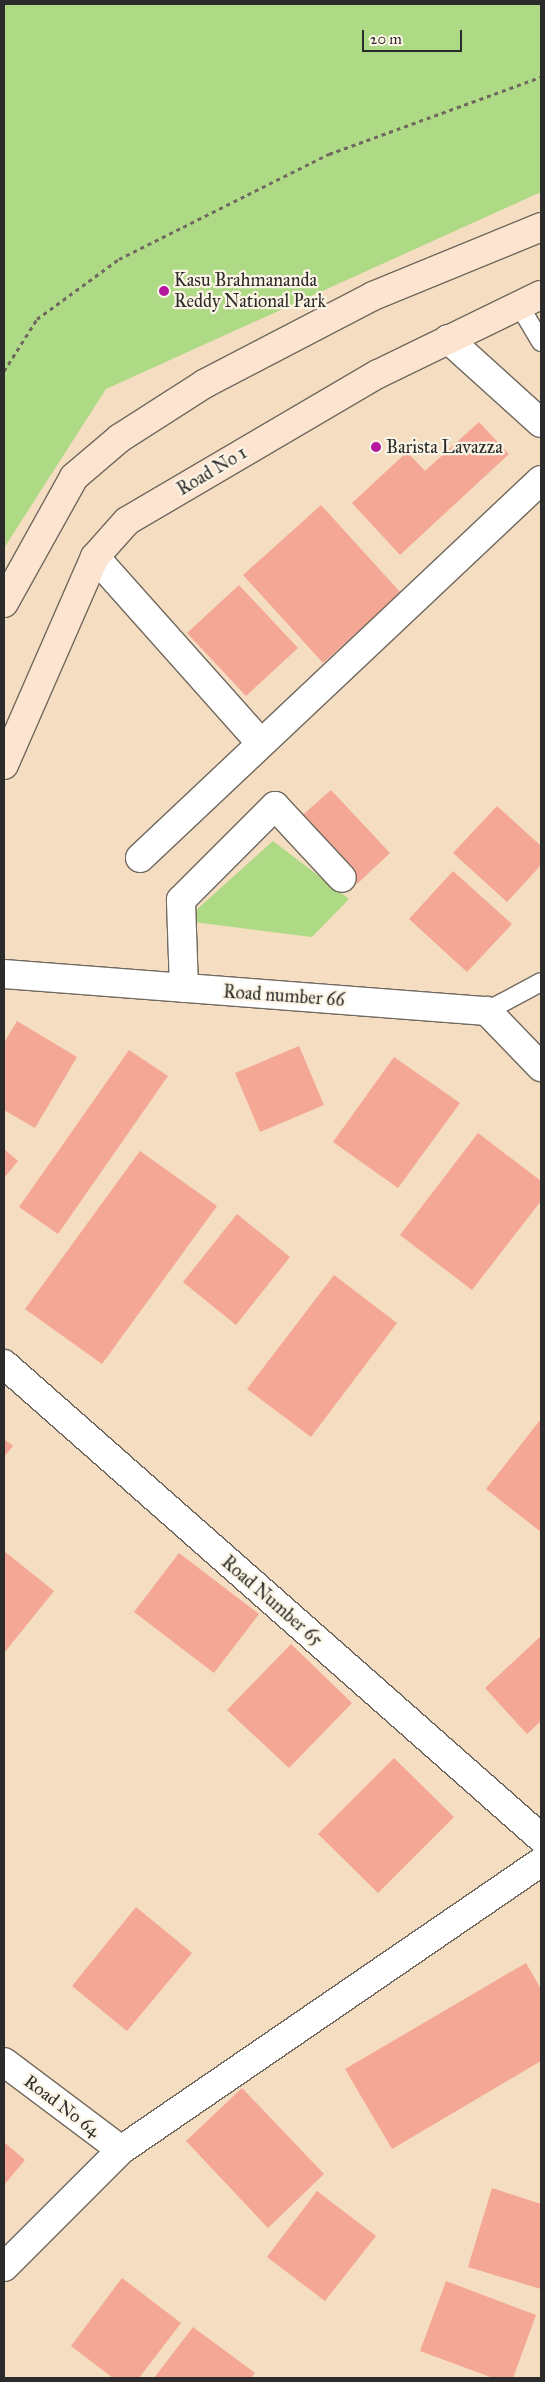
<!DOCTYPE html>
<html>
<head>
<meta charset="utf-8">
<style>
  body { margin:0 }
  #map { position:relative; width:545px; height:2382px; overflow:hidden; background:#f4ddc0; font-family:"IM FELL Great Primer",serif }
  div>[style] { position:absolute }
  .green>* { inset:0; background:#aed985 }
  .building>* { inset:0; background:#f5a795 }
  .path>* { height:3px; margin-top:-1.5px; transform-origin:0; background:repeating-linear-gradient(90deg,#71695f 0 4px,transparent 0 8px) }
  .roads { filter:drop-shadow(1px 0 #71695f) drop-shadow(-1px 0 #71695f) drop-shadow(0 1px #71695f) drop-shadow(0 -1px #71695f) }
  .service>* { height:18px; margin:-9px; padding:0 9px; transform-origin:9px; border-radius:9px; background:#fff }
  .minor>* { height:28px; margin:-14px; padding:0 14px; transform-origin:14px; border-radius:14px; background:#fff }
  .secondary>* { height:28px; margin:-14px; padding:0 14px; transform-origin:14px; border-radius:14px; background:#fde4d0 }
  .dots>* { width:14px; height:14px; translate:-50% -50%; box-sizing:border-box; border:2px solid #fcf5e5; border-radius:50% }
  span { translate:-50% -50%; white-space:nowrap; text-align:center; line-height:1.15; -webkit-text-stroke:4.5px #fcf5e5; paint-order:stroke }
  .poi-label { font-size:18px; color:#2b2b2b }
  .left { translate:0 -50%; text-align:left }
  .street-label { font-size:18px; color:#2b2b2b }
  .frame { position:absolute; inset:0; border:5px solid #2b2b2b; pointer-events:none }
  .scale { position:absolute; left:362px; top:30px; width:100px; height:22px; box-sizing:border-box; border:2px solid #2b2b2b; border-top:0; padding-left:6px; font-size:15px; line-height:18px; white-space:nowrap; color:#2b2b2b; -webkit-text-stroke:4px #fcf5e5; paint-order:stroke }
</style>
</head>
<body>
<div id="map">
  <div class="green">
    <div style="clip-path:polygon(4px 4px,541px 4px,541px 192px,106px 389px,4px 548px)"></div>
    <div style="clip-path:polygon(273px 841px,349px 899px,312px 937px,194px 922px,195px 911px)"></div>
  </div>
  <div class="building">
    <div style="clip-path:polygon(479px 422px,509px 454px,400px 555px,352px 503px,407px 452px,425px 471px)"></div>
    <div style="clip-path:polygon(321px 505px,401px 593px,323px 663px,243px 575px)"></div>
    <div style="clip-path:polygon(239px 585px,298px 648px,246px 696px,187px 633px)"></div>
    <div style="clip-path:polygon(331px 790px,390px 853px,357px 884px,297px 820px)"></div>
    <div style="clip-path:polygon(497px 806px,541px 846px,541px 865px,507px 902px,453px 853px)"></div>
    <div style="clip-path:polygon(453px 871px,512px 924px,467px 972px,409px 919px)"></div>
    <div style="clip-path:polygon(17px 1021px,77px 1057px,35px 1128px,4px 1110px,4px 1043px)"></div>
    <div style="clip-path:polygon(299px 1046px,324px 1105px,260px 1132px,235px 1073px)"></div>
    <div style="clip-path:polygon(129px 1050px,168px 1076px,58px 1234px,19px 1207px)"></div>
    <div style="clip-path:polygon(394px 1057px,460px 1103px,398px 1188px,333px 1142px)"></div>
    <div style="clip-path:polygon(478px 1133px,541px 1181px,541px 1201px,472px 1290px,400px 1235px)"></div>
    <div style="clip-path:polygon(4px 1149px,18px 1161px,4px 1178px)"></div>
    <div style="clip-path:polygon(140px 1151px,217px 1206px,102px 1364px,25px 1309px)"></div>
    <div style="clip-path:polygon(237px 1214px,290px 1257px,236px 1325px,183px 1282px)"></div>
    <div style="clip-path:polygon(334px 1275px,397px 1323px,311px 1437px,247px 1389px)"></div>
    <div style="clip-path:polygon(541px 1419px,541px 1532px,486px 1489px)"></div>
    <div style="clip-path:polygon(4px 1439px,13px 1446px,4px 1457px)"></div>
    <div style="clip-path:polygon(4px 1551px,54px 1591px,4px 1653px)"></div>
    <div style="clip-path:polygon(179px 1553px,259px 1614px,214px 1673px,134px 1612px)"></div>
    <div style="clip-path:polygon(541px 1636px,541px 1721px,527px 1734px,485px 1688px)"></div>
    <div style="clip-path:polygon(291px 1644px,352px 1703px,289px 1768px,227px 1710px)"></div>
    <div style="clip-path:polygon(394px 1758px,454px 1817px,378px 1893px,318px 1834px)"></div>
    <div style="clip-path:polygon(136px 1907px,192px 1953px,127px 2031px,72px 1986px)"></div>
    <div style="clip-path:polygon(526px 1963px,541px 1989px,541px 2061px,392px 2149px,345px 2069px)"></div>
    <div style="clip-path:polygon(242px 2088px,324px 2174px,268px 2228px,186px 2141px)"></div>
    <div style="clip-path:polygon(4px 2142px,25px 2160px,4px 2185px)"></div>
    <div style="clip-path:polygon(492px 2188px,541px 2204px,541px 2289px,468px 2267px)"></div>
    <div style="clip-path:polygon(317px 2191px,376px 2236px,325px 2301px,267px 2257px)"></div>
    <div style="clip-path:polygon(122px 2278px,181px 2323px,139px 2378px,113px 2378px,71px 2346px)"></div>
    <div style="clip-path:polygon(446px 2281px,536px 2315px,513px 2378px,493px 2378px,420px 2351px)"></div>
    <div style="clip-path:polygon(193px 2327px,255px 2373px,251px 2378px,154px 2378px)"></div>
  </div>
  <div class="path">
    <div style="left:4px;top:371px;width:62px;rotate:-57.6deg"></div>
    <div style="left:37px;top:319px;width:102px;rotate:-36.2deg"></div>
    <div style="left:119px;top:259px;width:235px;rotate:-26.6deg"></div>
    <div style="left:329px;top:154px;width:226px;rotate:-20deg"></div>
  </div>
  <div class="roads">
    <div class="service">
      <div style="left:519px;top:305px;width:43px;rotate:59.3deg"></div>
      <div style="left:487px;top:1011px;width:61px;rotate:-28.2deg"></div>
    </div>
    <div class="minor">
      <div style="left:448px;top:339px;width:125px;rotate:42.1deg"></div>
      <div style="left:95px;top:557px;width:249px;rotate:48.3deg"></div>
      <div style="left:140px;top:858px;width:551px;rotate:-43.31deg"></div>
      <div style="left:4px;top:974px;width:484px;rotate:4.4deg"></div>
      <div style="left:487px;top:1011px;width:78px;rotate:46deg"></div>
      <div style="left:184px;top:988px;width:88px;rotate:-92deg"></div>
      <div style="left:181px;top:900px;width:133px;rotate:-45deg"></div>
      <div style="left:275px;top:806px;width:98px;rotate:47.1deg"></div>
      <div style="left:4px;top:1364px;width:716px;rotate:41.43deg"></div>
      <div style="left:4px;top:2062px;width:146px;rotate:36.9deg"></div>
      <div style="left:4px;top:2267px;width:165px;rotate:-45deg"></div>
      <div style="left:121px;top:2150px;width:509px;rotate:-34.44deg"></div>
    </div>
    <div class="secondary">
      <div style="left:4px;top:603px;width:144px;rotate:-60.9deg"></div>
      <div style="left:74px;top:477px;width:60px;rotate:-40.3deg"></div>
      <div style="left:120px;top:438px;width:100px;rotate:-32.7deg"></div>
      <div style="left:204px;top:384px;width:191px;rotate:-27.5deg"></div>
      <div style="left:373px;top:296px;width:182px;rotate:-22.3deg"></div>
      <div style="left:4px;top:765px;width:227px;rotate:-66.4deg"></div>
      <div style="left:95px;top:557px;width:48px;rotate:-48.4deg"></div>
      <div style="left:127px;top:521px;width:291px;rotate:-30.4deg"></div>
      <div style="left:378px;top:374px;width:181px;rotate:-25.9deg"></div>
    </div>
  </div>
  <div class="dots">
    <div style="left:164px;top:291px;background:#b5179e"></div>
    <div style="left:376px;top:447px;background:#b5179e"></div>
  </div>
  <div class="poi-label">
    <span class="left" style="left:174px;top:291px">Kasu Brahmananda<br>Reddy National Park</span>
    <span class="left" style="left:386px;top:447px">Barista Lavazza</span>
  </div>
  <div class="street-label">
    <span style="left:212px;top:471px;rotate:-31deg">Road No 1</span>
    <span style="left:284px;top:996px;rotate:4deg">Road number 66</span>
    <span style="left:272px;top:1601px;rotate:41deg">Road Number 65</span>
    <span style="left:62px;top:2106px;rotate:37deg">Road No 64</span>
  </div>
  <div class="frame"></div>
  <div class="scale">20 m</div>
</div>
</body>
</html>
